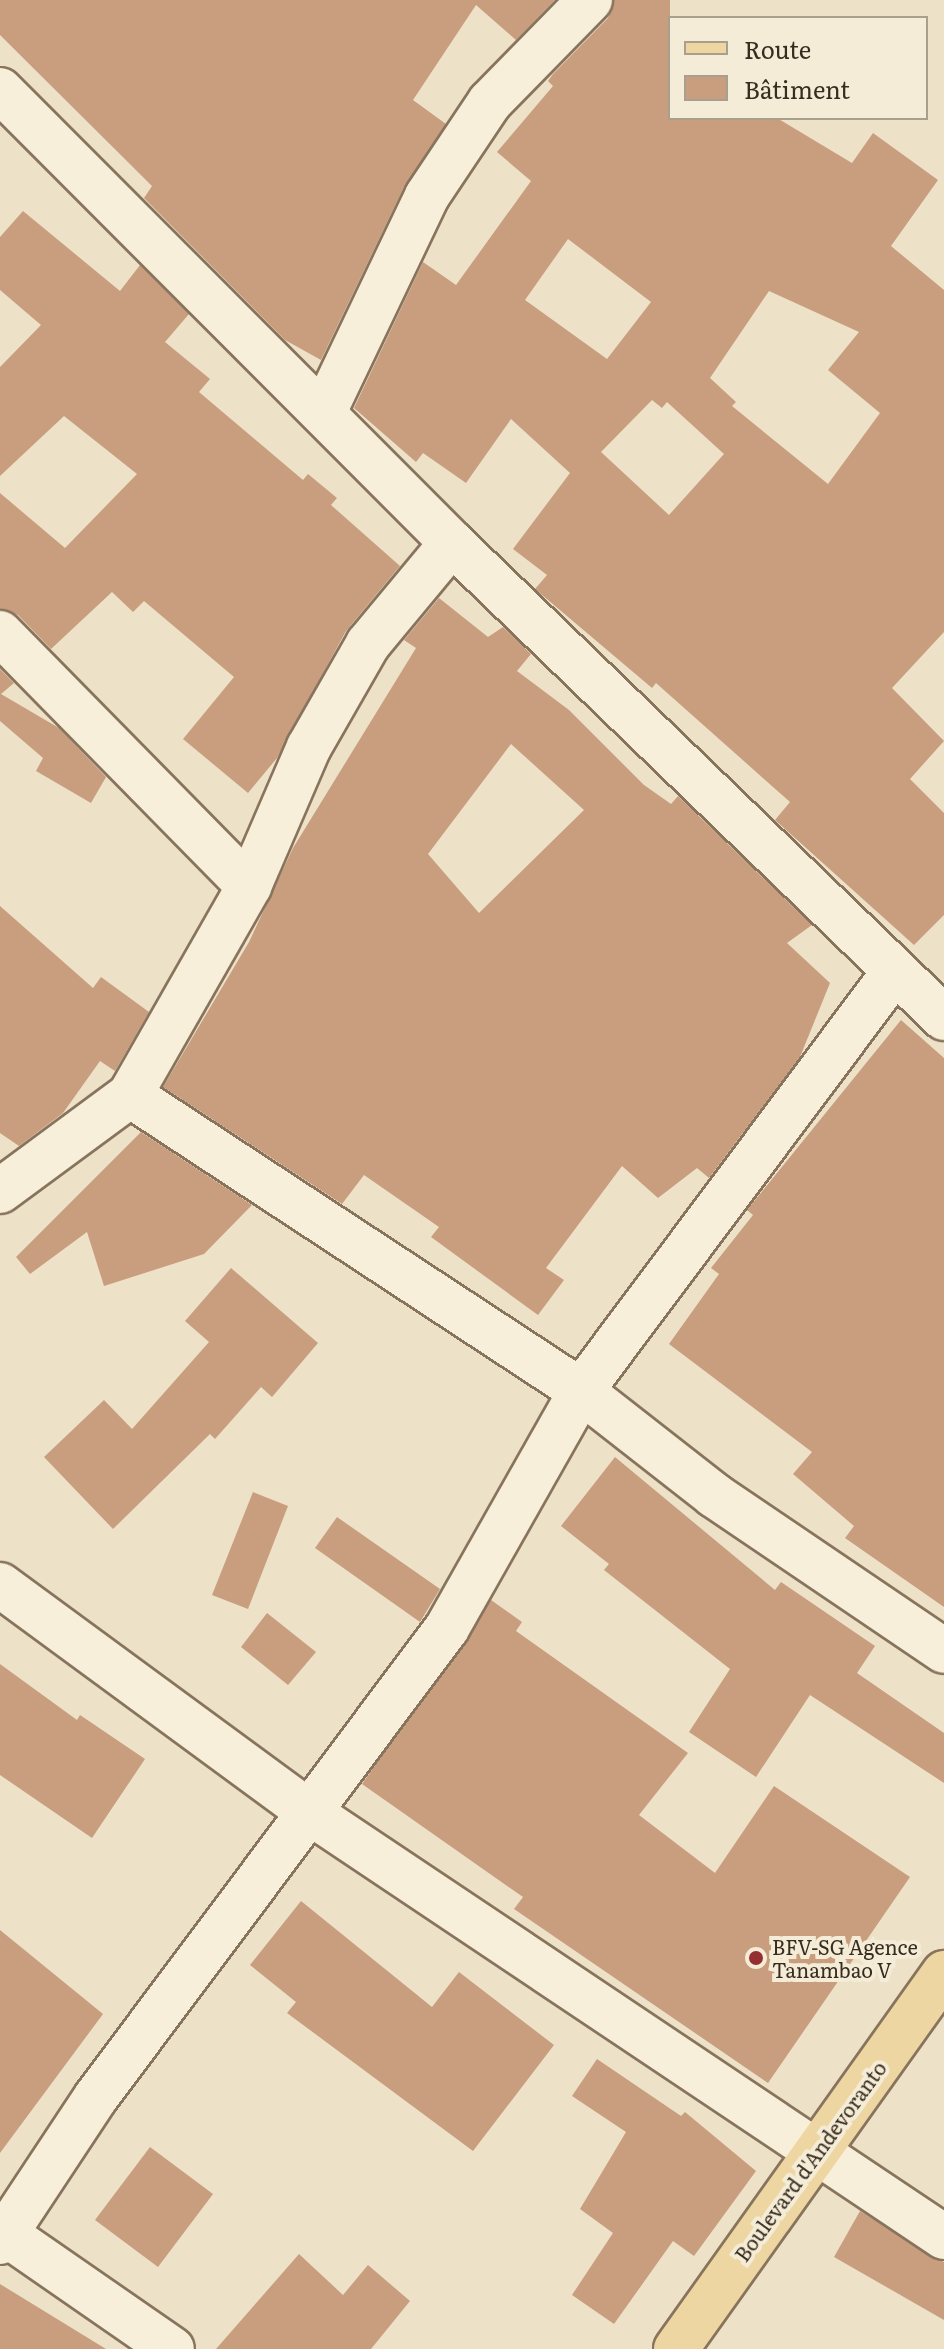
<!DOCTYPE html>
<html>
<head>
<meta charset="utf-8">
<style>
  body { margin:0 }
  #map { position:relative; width:944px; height:2349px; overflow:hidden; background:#ede1c7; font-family:Literata,serif }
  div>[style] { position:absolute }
  .building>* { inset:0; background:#c99e7f }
  .roads { filter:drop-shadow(2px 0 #88745d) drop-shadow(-2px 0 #88745d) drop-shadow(0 2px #88745d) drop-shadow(0 -2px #88745d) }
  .minor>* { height:44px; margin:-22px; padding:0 22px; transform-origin:22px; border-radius:22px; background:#f8efda }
  .major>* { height:44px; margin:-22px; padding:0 22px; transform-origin:22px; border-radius:22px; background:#edd6a1 }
  .dots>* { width:22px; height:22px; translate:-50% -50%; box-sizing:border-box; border:4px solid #f4ecd6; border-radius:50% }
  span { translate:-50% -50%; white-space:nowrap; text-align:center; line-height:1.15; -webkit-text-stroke:8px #f4ecd6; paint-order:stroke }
  .poi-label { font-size:20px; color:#382c20 }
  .left { translate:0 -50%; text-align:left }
  .street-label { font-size:20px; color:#382c20 }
  .legend { position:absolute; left:668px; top:16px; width:260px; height:104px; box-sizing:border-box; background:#f4ecd6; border:2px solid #a99f8d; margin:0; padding:10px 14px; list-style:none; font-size:24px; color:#382c20 }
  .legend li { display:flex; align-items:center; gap:16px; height:40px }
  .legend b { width:40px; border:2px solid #a99f8d }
</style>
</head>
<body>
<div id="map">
  <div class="building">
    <div style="clip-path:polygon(0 0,555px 0,516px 40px,476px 5px,413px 100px,446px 124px,405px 185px,321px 360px,285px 340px,144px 198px,152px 186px,0 35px)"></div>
    <div style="clip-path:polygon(evenodd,614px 0,670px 0,670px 118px,777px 118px,852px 163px,873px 133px,938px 180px,891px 246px,944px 290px,944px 632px,892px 688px,944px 741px,910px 779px,944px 813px,944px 915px,914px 945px,775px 820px,790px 802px,656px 683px,652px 688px,535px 589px,547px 575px,513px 549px,570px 473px,511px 419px,466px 483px,423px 453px,416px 462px,354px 408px,423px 262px,456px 285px,531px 181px,497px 152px,553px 86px,548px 81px,553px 74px,608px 18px,614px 0,568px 239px,651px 302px,607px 359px,525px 300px,568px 239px,614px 0,769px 291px,859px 332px,828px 370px,880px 413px,828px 484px,732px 406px,736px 402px,710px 378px,769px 291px,614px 0,652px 400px,662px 408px,667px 402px,724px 454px,669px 515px,601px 452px,652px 400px)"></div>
    <div style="clip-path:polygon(23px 211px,120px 291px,140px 265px,189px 314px,165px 342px,210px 379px,199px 392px,303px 480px,308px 474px,337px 498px,331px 505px,400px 566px,346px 631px,277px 758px,248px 793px,183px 739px,234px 677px,144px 601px,133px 612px,112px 592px,51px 649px,18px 615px,0 609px,0 493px,65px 548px,137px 474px,64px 416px,0 476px,0 367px,41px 325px,0 290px,0 237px)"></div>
    <div style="clip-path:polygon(evenodd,439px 598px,488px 637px,503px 627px,531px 654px,517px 671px,569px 710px,644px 785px,671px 804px,678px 796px,812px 925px,787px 943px,830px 983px,800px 1057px,709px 1178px,697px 1168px,658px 1198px,622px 1166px,546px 1268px,564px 1280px,538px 1315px,431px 1237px,439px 1227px,364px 1175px,342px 1204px,163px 1087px,249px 942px,293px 848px,416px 648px,404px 640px,439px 598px,511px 744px,584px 810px,479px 913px,428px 854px,511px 744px)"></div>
    <div style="clip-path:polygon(0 669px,14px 683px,1px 694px,59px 728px,106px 777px,91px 803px,36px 771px,43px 758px,0 721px)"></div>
    <div style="clip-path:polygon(0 906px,93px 988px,101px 977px,149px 1012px,115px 1071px,100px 1061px,63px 1113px,19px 1146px,0 1133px)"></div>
    <div style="clip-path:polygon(901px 1020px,944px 1058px,944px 1607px,845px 1538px,854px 1526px,793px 1474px,812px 1452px,669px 1344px,719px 1274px,711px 1268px,753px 1215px,747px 1210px)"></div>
    <div style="clip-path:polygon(141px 1132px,252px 1205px,204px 1254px,104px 1286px,87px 1232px,30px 1274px,16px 1257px)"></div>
    <div style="clip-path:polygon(231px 1268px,318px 1343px,272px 1397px,261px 1387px,215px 1439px,210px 1434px,113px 1529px,44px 1457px,104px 1400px,132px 1429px,209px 1342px,185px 1321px)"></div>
    <div style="clip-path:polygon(615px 1457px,775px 1590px,781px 1582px,875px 1646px,857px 1673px,944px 1733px,944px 1783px,810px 1695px,756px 1777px,689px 1732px,730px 1669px,604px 1570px,609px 1564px,561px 1526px)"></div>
    <div style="clip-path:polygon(253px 1492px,288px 1506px,248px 1609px,212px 1595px)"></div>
    <div style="clip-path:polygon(337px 1517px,440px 1589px,420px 1622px,315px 1548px)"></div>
    <div style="clip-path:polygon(491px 1600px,522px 1622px,516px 1631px,688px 1753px,639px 1815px,715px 1873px,774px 1786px,910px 1877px,768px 2083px,514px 1909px,523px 1897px,362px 1784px)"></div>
    <div style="clip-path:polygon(267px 1613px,316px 1652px,288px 1685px,241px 1647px)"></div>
    <div style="clip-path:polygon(0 1664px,77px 1720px,80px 1715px,145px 1759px,92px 1838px,0 1775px)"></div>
    <div style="clip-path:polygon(301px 1901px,432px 2007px,459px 1972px,554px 2045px,473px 2151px,287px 2013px,296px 2002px,250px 1965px)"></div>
    <div style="clip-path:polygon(0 1930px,103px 2014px,0 2153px)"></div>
    <div style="clip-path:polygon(597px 2059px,681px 2116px,685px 2112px,756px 2171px,694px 2256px,673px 2241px,614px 2324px,572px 2295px,613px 2233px,580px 2209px,626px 2132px,572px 2096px)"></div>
    <div style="clip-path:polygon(150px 2147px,213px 2194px,158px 2267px,95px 2220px)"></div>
    <div style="clip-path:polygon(860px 2211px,944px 2262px,944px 2320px,834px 2257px)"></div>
    <div style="clip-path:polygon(299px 2254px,343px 2295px,368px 2265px,410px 2301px,371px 2349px,216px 2349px)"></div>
    <div style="clip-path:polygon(0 2284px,106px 2349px,0 2349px)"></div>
  </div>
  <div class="roads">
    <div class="minor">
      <div style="left:0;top:90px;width:640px;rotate:45.06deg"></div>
      <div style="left:452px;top:543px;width:684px;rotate:43.99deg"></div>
      <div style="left:324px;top:412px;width:239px;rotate:-64.5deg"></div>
      <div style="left:427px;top:196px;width:113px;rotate:-56.2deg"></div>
      <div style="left:490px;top:102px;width:143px;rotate:-45.6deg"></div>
      <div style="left:0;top:633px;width:355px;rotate:45.5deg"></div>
      <div style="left:130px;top:1095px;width:539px;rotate:33.28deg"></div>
      <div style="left:581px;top:1391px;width:169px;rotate:38deg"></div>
      <div style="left:714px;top:1495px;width:278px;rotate:34.1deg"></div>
      <div style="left:0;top:1191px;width:162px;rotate:-36.4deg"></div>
      <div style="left:130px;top:1095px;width:241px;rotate:-60.3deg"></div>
      <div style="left:249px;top:886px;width:151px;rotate:-66.7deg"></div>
      <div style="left:309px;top:747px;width:119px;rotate:-60.2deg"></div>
      <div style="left:368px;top:644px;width:131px;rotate:-50.3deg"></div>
      <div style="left:0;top:1585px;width:383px;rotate:36.3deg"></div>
      <div style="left:309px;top:1812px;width:764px;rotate:33.79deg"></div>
      <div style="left:0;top:2230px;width:209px;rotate:34.7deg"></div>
      <div style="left:0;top:2242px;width:174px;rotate:-56.5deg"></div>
      <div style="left:96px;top:2097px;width:586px;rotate:-53.19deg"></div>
      <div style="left:447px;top:1628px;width:272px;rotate:-60.5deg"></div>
      <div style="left:581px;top:1391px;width:524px;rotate:-53.22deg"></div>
    </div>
    <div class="major">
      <div style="left:676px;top:2349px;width:462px;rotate:-54.5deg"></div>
    </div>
  </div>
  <div class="dots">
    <div style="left:756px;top:1958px;background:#943030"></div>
  </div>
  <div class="poi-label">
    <span class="left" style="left:772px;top:1958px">BFV-SG Agence<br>Tanambao V</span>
  </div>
  <div class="street-label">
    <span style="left:810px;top:2161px;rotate:-54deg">Boulevard d'Andevoranto</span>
  </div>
  <ul class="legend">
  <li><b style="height:10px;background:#edd6a1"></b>Route</li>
  <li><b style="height:22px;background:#c99e7f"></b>Bâtiment</li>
  </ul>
</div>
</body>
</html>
